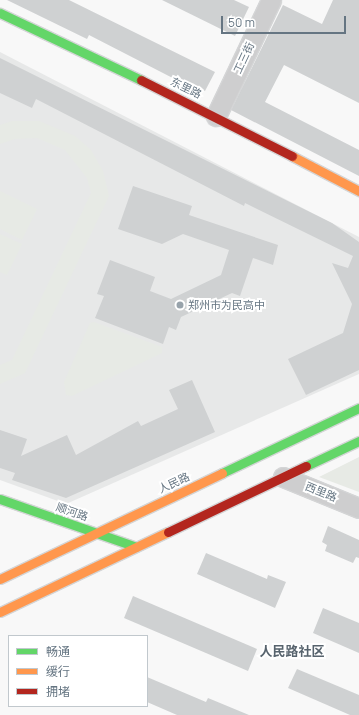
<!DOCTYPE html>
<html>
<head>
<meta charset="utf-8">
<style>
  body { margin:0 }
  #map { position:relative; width:359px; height:715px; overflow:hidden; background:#f8f8f8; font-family:Manrope,"Noto Sans SC",sans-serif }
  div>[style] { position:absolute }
  .built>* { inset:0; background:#e7e8e8 }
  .green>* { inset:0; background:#e7eae5 }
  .building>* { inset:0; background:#cfd1d2 }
  .roads { filter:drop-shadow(1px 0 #d4d5d6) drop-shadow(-1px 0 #d4d5d6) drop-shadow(0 1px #d4d5d6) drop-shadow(0 -1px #d4d5d6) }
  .street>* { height:19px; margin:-9.5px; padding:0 9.5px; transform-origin:9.5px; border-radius:9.5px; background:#cececf }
  .fast>* { height:9px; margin:-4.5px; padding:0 4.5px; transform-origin:4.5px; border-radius:4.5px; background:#63d668 }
  .slow>* { height:9px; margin:-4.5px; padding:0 4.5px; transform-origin:4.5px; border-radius:4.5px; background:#ff974d }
  .jam>* { height:9px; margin:-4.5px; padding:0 4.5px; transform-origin:4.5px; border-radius:4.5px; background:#b3261e }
  .dots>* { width:11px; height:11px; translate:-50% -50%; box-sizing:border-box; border:2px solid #fff; border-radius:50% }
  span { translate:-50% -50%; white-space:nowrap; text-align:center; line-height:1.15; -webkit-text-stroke:4px #fff; paint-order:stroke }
  .street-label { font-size:11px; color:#657582 }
  .poi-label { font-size:11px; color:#657582 }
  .left { translate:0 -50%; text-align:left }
  .quarter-label { font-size:13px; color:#57636d; font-weight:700 }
  .legend { position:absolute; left:8px; top:635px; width:140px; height:72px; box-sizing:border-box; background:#fff; border:1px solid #c1c8cd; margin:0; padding:5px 7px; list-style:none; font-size:12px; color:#657582 }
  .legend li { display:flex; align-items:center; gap:8px; height:20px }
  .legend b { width:20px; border:1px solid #c1c8cd }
  .scale { position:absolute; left:221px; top:16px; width:125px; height:18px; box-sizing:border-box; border:2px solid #657582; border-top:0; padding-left:5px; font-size:12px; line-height:14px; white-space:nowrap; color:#657582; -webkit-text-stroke:3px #fff; paint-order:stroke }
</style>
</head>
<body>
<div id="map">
  <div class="built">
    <div style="clip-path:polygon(0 52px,359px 237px,359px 374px,66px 504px,0 480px)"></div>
  </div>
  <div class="green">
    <div style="clip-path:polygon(12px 121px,39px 121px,75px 136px,91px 150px,103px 171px,109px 196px,25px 373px,0 384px,0 365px,12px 360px,91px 193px,87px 178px,65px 150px,37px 138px,15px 139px,0 144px,0 125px)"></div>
    <div style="clip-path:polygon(0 191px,37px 209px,22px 240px,0 229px)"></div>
    <div style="clip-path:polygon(0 234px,22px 244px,7px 275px,0 272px)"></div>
    <div style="clip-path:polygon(94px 322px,162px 347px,162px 353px,72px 396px,66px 395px,64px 382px,90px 323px)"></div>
    <div style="clip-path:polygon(359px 457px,359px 492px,319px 477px)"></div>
  </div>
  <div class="building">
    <div style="clip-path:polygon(7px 0,69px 0,215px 72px,205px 91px,197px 87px,196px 90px,89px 35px,87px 39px)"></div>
    <div style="clip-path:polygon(162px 0,234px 0,249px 7px,235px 36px)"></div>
    <div style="clip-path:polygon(333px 0,359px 0,359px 103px,284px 65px,265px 102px,359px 150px,359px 176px,231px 110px,283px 5px,322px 24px)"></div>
    <div style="clip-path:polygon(0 58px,332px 223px,359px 242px,359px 370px,306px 395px,288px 359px,343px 333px,352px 304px,332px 263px,348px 268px,353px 256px,245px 203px,244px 206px,36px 99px,32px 108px,0 93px)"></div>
    <div style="clip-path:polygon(133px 186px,192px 206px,189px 215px,278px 245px,273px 265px,253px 258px,240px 296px,232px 293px,181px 317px,176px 330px,169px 327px,163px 344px,95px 318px,104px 296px,97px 294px,110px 260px,155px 277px,150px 291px,171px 299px,221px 275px,229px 250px,183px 234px,162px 244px,118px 229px)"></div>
    <div style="clip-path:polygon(192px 380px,215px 432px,66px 498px,12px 480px,15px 473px,0 468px,0 430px,27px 439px,21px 456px,67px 435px,76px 455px,138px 421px,141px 426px,178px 409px,169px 390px)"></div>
    <div style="clip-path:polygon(328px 526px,359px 540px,359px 558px,356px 557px,353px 563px,325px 551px,327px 545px,322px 542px)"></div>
    <div style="clip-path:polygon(206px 553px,267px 579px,268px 575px,286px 582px,275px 608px,197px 574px)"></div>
    <div style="clip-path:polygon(133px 596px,257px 649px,248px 671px,124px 618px)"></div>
    <div style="clip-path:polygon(323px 608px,359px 623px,359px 653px,313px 633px)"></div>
    <div style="clip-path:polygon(297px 669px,359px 695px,359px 715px,350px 715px,288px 688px)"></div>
    <div style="clip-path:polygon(147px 677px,206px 702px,208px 698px,249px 715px,177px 715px,147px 702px)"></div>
  </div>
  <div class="roads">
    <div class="street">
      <div style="left:216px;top:116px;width:128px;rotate:-64.6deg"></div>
      <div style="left:283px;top:477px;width:82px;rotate:22.2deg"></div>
    </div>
    <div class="fast">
      <div style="left:0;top:13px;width:156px;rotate:25.4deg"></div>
      <div style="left:306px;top:466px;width:59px;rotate:-25.3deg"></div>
      <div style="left:222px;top:473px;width:152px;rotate:-25.4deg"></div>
      <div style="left:0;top:499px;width:144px;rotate:19.4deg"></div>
    </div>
    <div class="slow">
      <div style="left:292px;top:156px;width:76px;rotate:27.6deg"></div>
      <div style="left:0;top:579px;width:246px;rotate:-25.5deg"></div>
      <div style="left:0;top:612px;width:186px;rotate:-25.5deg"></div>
    </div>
    <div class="jam">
      <div style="left:141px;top:80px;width:169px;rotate:26.7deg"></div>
      <div style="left:168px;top:532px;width:153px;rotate:-25.6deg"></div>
    </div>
  </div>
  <div class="dots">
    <div style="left:180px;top:305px;background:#98a3ab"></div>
  </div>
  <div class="street-label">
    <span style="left:244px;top:58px;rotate:-65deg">工三街</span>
    <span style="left:186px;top:88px;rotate:26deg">东里路</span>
    <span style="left:174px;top:483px;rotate:-25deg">人民路</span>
    <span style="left:321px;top:492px;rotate:22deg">西里路</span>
    <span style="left:72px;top:512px;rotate:19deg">顺河路</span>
  </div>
  <div class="poi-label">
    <span class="left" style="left:188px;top:305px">郑州市为民高中</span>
  </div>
  <div class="quarter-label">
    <span style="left:292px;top:651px">人民路社区</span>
  </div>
  <ul class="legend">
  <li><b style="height:5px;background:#63d668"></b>畅通</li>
  <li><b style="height:5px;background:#ff974d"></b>缓行</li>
  <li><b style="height:5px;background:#b3261e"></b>拥堵</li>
  </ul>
  <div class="scale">50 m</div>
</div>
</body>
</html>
